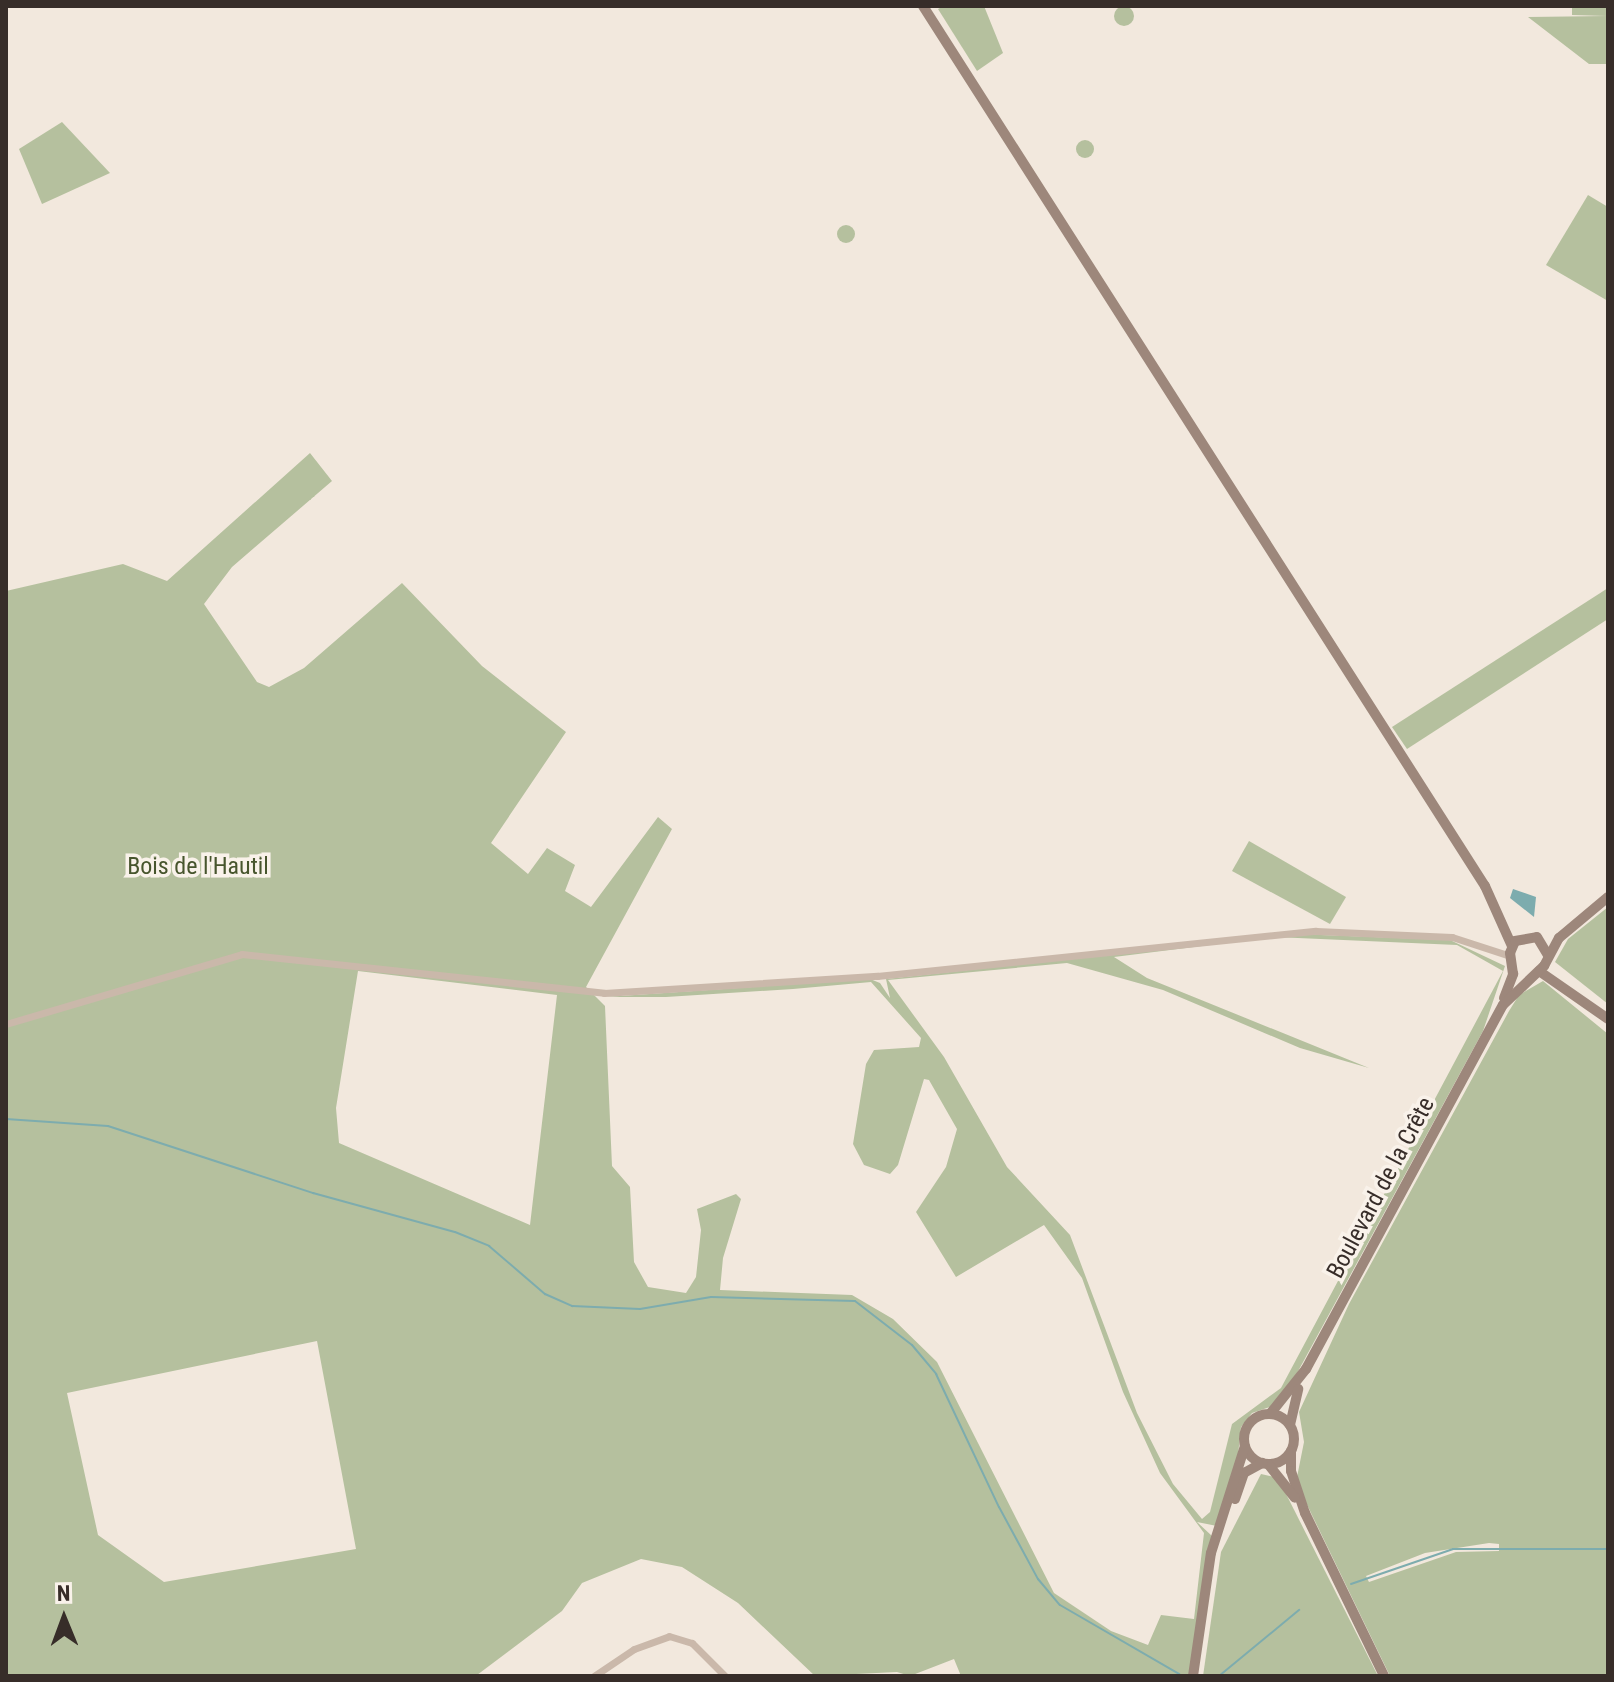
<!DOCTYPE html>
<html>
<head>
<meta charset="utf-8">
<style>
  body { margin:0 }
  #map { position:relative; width:1614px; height:1682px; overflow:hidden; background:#f2e8dd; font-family:"Roboto Condensed",sans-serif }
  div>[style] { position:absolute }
  .green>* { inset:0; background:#b5c09e }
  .round { border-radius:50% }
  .water>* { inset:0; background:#7dacae }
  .stream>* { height:2px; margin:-1px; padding:0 1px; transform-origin:1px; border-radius:1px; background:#7dacae }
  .street>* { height:7px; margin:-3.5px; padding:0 3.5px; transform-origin:3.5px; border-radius:3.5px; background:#cab8aa }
  .secondary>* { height:10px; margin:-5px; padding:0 5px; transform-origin:5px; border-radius:5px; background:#9d877b }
  .secondary>.ring { margin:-5px; padding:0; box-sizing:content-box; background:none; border:10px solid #9d877b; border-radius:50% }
  span { translate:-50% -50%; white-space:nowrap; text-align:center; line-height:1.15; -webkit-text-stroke:7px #f9f2ea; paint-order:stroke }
  .park-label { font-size:24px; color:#47552d }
  .street-label { font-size:24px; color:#372d29 }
  .frame { position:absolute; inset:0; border:8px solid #372d29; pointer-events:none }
  .north { position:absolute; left:24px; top:1578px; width:80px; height:80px; -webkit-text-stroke:6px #f9f2ea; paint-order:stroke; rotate:359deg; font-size:22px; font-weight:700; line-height:32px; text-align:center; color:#372d29 }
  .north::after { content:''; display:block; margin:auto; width:28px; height:36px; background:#372d29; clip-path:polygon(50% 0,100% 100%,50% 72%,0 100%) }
</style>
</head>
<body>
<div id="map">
  <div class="green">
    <div style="clip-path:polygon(944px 6px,984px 6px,1003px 53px,977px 71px,938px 9px)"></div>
    <div style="clip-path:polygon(1572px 6px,1608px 6px,1608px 64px,1589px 64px,1528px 17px,1607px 16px,1572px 15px)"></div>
    <div class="round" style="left:1114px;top:6px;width:20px;height:20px"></div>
    <div style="clip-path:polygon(62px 122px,110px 173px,42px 204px,19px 149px)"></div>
    <div class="round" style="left:1076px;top:140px;width:18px;height:18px"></div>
    <div style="clip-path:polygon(1588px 195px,1608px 207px,1608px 301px,1546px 265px)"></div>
    <div class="round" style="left:837px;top:225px;width:18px;height:18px"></div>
    <div style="clip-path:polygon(evenodd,310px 453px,332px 481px,232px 567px,204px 604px,257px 682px,269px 687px,304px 668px,402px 583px,482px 666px,566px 732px,491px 843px,528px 874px,547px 848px,575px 865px,565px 891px,591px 907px,658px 817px,672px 829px,586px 987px,605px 1006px,612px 1166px,630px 1187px,634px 1262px,648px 1287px,686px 1293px,696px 1277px,701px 1230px,697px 1209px,736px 1194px,741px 1199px,723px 1258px,720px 1290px,852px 1295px,893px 1319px,937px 1362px,1054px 1593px,1111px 1631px,1148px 1645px,1161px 1615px,1194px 1619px,1204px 1533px,1160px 1473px,1123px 1392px,1082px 1278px,1044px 1225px,956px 1277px,916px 1212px,946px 1167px,957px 1129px,929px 1080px,924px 1079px,898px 1165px,890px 1174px,864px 1165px,853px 1144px,866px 1064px,874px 1050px,919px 1047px,921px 1038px,871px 982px,793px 989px,666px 997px,605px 997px,870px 979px,880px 983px,890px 998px,886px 979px,1296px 934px,1450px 940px,1505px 966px,1483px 1031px,1290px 1386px,1273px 1406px,1252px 1413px,1241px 1427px,1238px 1455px,1217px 1526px,1197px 1522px,1212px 1536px,1190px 1676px,961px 1676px,954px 1659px,910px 1676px,897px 1672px,815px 1676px,738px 1603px,682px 1567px,641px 1559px,582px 1583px,562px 1611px,477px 1675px,6px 1676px,6px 591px,123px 564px,167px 581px,310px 453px,1275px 937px,1457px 945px,1503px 971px,1281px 1388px,1232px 1424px,1210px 1512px,1202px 1519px,1173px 1484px,1137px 1413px,1070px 1235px,1007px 1167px,944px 1057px,888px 980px,1067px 963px,1163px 990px,1300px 1048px,1369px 1068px,1147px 978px,1114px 957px,1275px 937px,310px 453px,358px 971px,557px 995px,530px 1225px,339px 1143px,336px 1108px,358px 971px,310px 453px,317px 1341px,356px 1549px,164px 1582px,98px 1535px,67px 1393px,317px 1341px)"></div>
    <div style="clip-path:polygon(1608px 588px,1608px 619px,1407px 749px,1392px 727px)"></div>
    <div style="clip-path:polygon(1249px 841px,1346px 897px,1330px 924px,1232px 871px)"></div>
    <div style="clip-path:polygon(1608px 907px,1608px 1004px,1555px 962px,1568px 939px)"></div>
    <div style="clip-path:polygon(evenodd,1543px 981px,1608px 1034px,1608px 1676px,1390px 1676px,1296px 1482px,1304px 1442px,1299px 1412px,1349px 1304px,1509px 1011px,1519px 995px,1543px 981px,1489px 1543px,1499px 1544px,1499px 1551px,1456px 1552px,1369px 1582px,1366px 1576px,1425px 1553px,1489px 1543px)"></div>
    <div style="clip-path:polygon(1261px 1474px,1278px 1478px,1378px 1676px,1203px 1676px,1221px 1552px)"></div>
  </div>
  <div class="water">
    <div style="clip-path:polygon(1513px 889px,1536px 897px,1534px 917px,1510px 898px)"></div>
  </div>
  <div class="stream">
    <div style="left:6px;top:1119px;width:102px;rotate:3.9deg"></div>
    <div style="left:108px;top:1126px;width:216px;rotate:18.1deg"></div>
    <div style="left:313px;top:1193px;width:147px;rotate:15.4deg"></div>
    <div style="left:455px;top:1232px;width:37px;rotate:22deg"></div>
    <div style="left:489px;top:1246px;width:74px;rotate:40.6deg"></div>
    <div style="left:545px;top:1294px;width:30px;rotate:24deg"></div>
    <div style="left:572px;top:1306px;width:68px;rotate:2.5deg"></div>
    <div style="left:640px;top:1309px;width:72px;rotate:-9.6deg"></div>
    <div style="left:711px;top:1297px;width:144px;rotate:1.6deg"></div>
    <div style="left:855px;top:1301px;width:72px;rotate:37.7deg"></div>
    <div style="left:912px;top:1345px;width:38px;rotate:50deg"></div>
    <div style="left:936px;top:1374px;width:147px;rotate:64.7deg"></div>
    <div style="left:999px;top:1507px;width:82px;rotate:61.6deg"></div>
    <div style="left:1038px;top:1579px;width:34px;rotate:50deg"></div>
    <div style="left:1060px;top:1605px;width:138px;rotate:30.1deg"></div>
    <div style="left:1351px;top:1584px;width:108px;rotate:-18.9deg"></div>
    <div style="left:1453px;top:1549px;width:155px"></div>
    <div style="left:1219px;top:1676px;width:104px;rotate:-39.5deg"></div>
  </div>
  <div class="street">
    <div style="left:6px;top:1024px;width:246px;rotate:-16.5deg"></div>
    <div style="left:242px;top:954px;width:364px;rotate:6.1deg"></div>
    <div style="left:604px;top:993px;width:274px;rotate:-3.6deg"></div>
    <div style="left:877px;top:976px;width:441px;rotate:-5.9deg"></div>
    <div style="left:1316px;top:931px;width:136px;rotate:2.5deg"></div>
    <div style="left:1452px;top:937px;width:61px;rotate:18.1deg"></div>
    <div style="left:594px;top:1676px;width:48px;rotate:-34deg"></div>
    <div style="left:634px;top:1649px;width:37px;rotate:-20deg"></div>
    <div style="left:669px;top:1636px;width:24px;rotate:17deg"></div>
    <div style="left:692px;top:1643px;width:47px;rotate:45deg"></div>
  </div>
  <div class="secondary">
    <div style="left:923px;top:6px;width:1044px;rotate:57.44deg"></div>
    <div style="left:1485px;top:886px;width:66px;rotate:65.8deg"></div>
    <div style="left:1539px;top:971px;width:84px;rotate:34.8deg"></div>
    <div style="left:1504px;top:998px;width:26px;rotate:-69deg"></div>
    <div style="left:1513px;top:974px;width:21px;rotate:-98deg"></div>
    <div style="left:1510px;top:953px;width:13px;rotate:-67deg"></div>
    <div style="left:1515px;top:941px;width:22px;rotate:-10deg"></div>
    <div style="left:1537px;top:937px;width:21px;rotate:59deg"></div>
    <div style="left:1270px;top:1414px;width:58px;rotate:-51.3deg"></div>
    <div style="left:1306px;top:1369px;width:414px;rotate:-61.6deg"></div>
    <div style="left:1503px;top:1005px;width:57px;rotate:-43.6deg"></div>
    <div style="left:1544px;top:966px;width:32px;rotate:-62deg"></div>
    <div style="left:1559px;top:938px;width:64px;rotate:-39.9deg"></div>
    <div class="ring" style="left:1244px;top:1414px;width:40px;height:40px"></div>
    <div style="left:1290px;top:1425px;width:37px;rotate:-77deg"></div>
    <div style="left:1291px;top:1451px;width:20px;rotate:90deg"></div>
    <div style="left:1291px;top:1471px;width:44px;rotate:71.6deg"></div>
    <div style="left:1305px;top:1513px;width:181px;rotate:64.1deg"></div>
    <div style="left:1268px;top:1464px;width:43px;rotate:51.5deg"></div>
    <div style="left:1235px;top:1499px;width:28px;rotate:-71deg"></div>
    <div style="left:1244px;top:1473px;width:21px;rotate:-29deg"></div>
    <div style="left:1193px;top:1676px;width:124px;rotate:-81.7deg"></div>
    <div style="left:1211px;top:1553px;width:112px;rotate:-72.4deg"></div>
  </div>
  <div class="park-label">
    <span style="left:198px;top:867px">Bois de l'Hautil</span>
  </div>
  <div class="street-label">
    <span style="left:1381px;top:1188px;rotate:-62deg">Boulevard de la Crête</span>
  </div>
  <div class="frame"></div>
  <div class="north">N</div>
</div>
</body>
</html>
